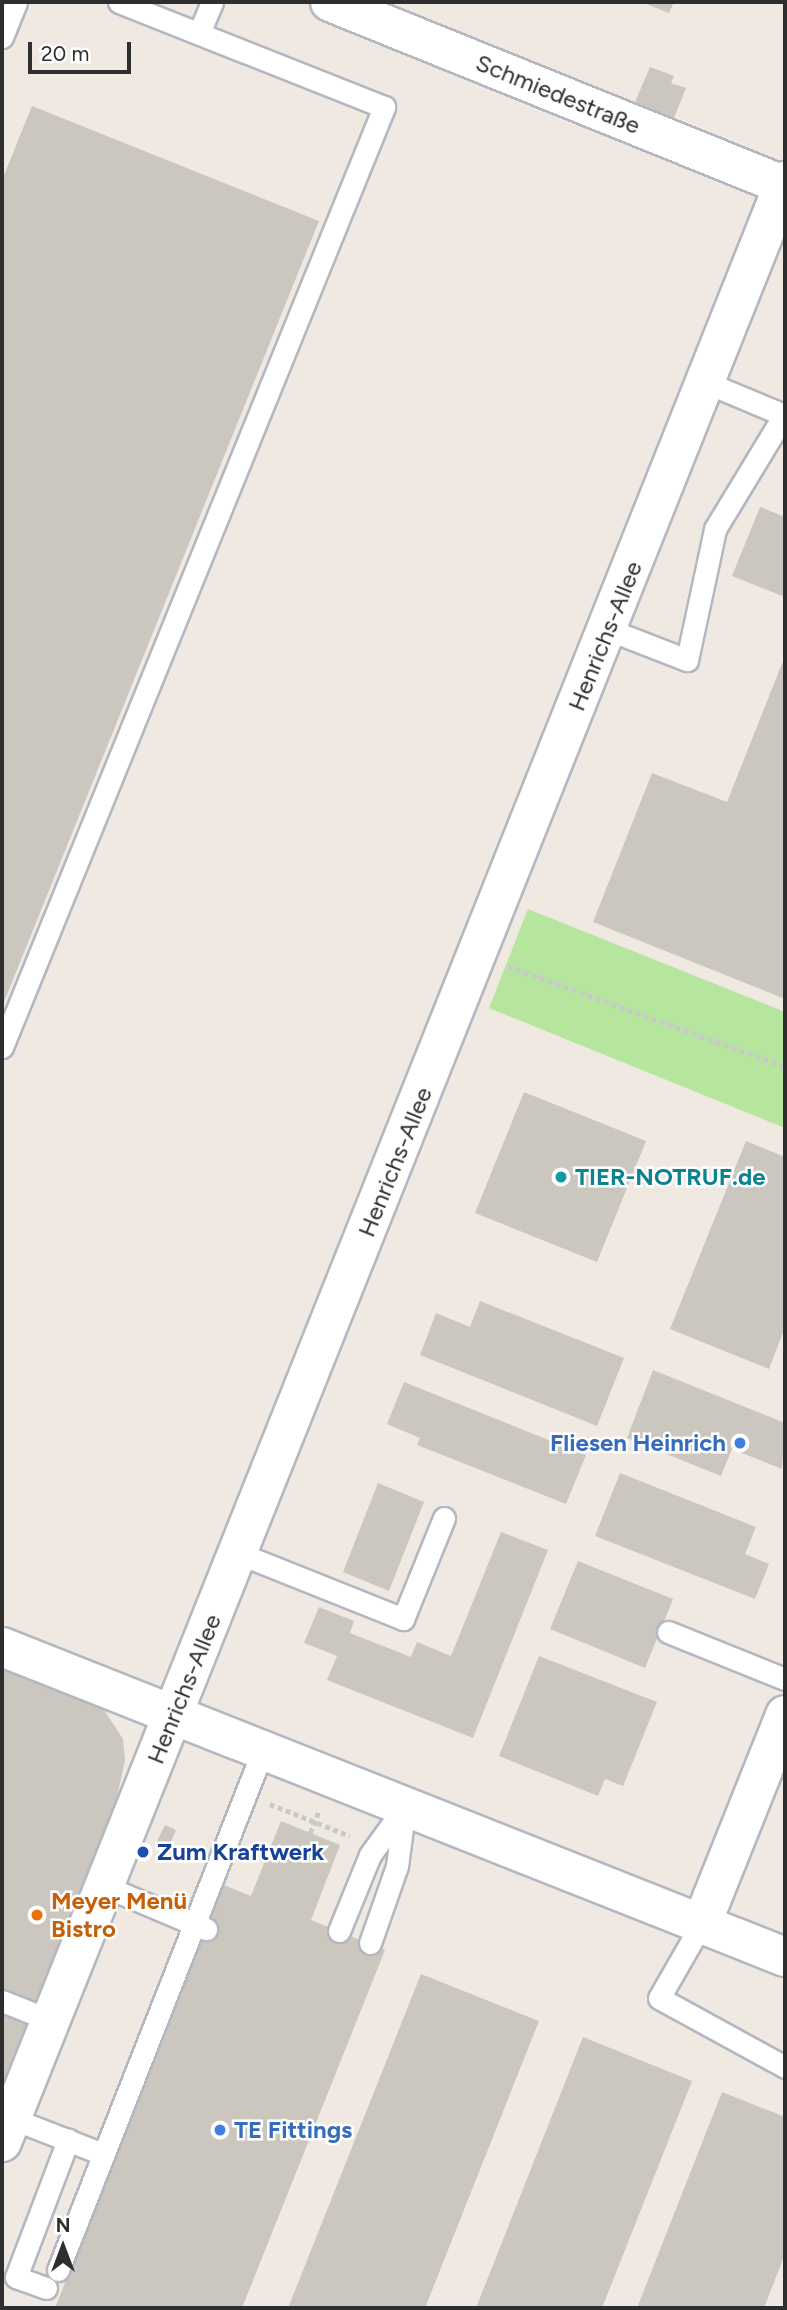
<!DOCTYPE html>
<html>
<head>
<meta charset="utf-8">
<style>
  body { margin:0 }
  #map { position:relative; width:787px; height:2310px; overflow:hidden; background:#efe9e1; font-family:Figtree,sans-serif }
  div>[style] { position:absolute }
  .green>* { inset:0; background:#b6e59e }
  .building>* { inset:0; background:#cbc7bf }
  .path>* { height:4.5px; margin-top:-2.25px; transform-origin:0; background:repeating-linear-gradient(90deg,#c9c9c9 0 5px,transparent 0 8.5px) }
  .roads { filter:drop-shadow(2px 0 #b4b7c1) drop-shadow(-2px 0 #b4b7c1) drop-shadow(0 2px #b4b7c1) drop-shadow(0 -2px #b4b7c1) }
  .service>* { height:21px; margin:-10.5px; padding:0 10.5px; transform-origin:10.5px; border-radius:10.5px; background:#fff }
  .minor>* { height:38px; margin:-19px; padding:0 19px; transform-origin:19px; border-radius:19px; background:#fff }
  .dots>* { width:19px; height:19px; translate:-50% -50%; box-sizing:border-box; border:4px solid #fff; border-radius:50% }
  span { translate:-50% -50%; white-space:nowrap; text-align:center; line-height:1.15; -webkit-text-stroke:5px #fff; paint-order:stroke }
  .street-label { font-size:24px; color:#2e2e2e }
  .culture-label { font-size:24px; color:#0d838f; font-weight:700 }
  .left { translate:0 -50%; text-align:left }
  .shop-label { font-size:24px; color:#366cbe; font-weight:700 }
  .right { translate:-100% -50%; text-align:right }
  .transit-label { font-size:24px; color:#164399; font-weight:700 }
  .food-label { font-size:24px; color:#c56008; font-weight:700 }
  .frame { position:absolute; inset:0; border:4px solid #2e2e2e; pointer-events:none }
  .north { position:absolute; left:28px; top:2212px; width:70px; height:70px; -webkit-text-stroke:5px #fff; paint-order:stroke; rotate:0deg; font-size:19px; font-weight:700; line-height:28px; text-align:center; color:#2e2e2e }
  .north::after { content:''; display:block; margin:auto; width:24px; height:32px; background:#2e2e2e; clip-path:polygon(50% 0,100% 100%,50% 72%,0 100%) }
  .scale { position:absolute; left:28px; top:42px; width:103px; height:32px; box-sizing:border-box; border:4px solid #2e2e2e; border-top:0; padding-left:9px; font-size:21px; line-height:24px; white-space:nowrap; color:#2e2e2e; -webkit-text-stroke:5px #fff; paint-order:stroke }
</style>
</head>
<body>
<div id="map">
  <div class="green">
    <div style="clip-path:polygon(528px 909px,785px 1012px,785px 1128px,489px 1008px)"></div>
  </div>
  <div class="building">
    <div style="clip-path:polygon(641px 2px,674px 2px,669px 13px)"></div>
    <div style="clip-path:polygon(650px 67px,674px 76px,671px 83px,686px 88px,674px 118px,635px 102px)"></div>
    <div style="clip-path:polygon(32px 106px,319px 221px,2px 1007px,2px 180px)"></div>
    <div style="clip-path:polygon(760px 507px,785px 517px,785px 597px,732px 576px)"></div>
    <div style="clip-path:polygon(785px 656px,785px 999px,593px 922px,652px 773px,727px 802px)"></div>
    <div style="clip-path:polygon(524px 1092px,646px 1141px,597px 1262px,475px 1213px)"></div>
    <div style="clip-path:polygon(746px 1141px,785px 1157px,785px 1327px,769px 1369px,670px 1329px)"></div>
    <div style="clip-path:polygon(480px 1301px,624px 1358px,597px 1426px,420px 1355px,436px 1313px,470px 1327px)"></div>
    <div style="clip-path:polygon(653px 1370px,785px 1423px,782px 1469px,732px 1449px,721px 1476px,627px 1438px)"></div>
    <div style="clip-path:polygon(404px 1382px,586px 1455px,566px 1504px,417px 1445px,420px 1438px,387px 1424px)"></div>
    <div style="clip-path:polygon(620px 1473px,756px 1527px,745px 1554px,769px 1564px,755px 1599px,595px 1536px)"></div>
    <div style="clip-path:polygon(378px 1483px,424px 1502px,389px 1591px,343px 1572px)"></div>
    <div style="clip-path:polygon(501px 1532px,548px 1550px,473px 1738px,327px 1680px,337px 1656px,304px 1643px,319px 1607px,354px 1621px,350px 1633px,411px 1657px,417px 1642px,451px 1656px)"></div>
    <div style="clip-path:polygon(578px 1561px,673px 1599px,645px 1668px,550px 1629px)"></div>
    <div style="clip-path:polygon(539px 1656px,657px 1702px,623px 1786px,605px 1779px,598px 1796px,499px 1756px)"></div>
    <div style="clip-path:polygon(2px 1664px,104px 1710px,123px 1739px,125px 1760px,113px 1816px,2px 2092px)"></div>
    <div style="clip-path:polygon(281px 1821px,340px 1845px,311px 1920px,385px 1950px,242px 2308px,55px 2308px,224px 1885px,251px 1896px)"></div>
    <div style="clip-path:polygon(165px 1825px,176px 1830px,168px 1848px,156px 1843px)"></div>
    <div style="clip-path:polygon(421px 1974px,539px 2021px,425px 2308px,288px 2308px)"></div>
    <div style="clip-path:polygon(583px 2037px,692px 2081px,602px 2308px,476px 2308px)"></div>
    <div style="clip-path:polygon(722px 2092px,785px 2117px,785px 2254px,764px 2308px,637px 2308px)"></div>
  </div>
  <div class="path">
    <div style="left:508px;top:966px;width:295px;rotate:20deg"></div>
    <div style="left:270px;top:1804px;width:86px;rotate:21.8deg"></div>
    <div style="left:310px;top:1833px;width:24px;rotate:-68deg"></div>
  </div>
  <div class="roads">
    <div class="service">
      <div style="left:199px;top:33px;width:34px;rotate:-67deg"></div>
      <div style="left:2px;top:37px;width:38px;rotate:-68deg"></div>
      <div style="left:607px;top:629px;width:86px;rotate:21.2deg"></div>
      <div style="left:687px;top:660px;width:134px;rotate:-77.9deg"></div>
      <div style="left:715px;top:529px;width:133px;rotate:-58.8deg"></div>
      <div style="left:784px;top:415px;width:86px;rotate:-157.3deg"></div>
      <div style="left:2px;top:1047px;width:1015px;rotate:-67.88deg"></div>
      <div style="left:384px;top:107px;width:285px;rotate:-158.4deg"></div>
      <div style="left:238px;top:1553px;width:178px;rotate:21.8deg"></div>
      <div style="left:403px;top:1619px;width:109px;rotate:-67.9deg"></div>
      <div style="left:668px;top:1632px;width:126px;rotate:21.9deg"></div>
      <div style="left:104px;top:1886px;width:111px;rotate:22.9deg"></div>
      <div style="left:702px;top:1923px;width:86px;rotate:119.8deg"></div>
      <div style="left:659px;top:1998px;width:144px;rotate:28.7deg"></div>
      <div style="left:339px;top:1931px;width:82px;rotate:-67.8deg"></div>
      <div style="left:370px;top:1855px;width:58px;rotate:-54.1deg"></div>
      <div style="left:370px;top:1943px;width:82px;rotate:-70.7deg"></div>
      <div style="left:397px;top:1866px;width:61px;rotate:-82.4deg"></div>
      <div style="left:2px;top:2001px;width:52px;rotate:21.6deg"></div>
      <div style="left:11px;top:2118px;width:99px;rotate:21.4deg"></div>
      <div style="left:58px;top:2270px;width:559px;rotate:-68.48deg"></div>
      <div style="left:46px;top:2288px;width:32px;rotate:-160deg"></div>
      <div style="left:16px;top:2277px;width:147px;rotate:-69.2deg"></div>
    </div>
    <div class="minor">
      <div style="left:330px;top:2px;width:491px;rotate:22deg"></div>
      <div style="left:2px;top:1647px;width:842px;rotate:21.6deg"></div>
      <div style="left:702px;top:1923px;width:224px;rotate:-68.2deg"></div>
      <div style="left:2px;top:2142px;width:2112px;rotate:-68.23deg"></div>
    </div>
  </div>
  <div class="dots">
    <div style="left:561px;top:1177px;background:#0f9aa8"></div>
    <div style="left:740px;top:1443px;background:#3f7fe0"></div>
    <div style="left:143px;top:1852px;background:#1a4fb4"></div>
    <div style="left:37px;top:1915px;background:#e8710a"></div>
    <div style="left:220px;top:2130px;background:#3f7fe0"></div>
  </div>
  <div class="street-label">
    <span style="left:558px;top:94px;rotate:22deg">Schmiedestraße</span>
    <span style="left:605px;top:636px;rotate:-68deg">Henrichs-Allee</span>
    <span style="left:395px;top:1162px;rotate:-68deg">Henrichs-Allee</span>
    <span style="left:184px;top:1689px;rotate:-68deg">Henrichs-Allee</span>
  </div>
  <div class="culture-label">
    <span class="left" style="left:575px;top:1177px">TIER-NOTRUF.de</span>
  </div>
  <div class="shop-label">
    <span class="right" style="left:726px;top:1443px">Fliesen Heinrich</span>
    <span class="left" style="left:234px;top:2130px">TE Fittings</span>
  </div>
  <div class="transit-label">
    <span class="left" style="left:157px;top:1852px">Zum Kraftwerk</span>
  </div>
  <div class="food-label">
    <span class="left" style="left:51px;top:1915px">Meyer Menü<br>Bistro</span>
  </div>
  <div class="frame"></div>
  <div class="north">N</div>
  <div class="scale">20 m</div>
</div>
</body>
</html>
